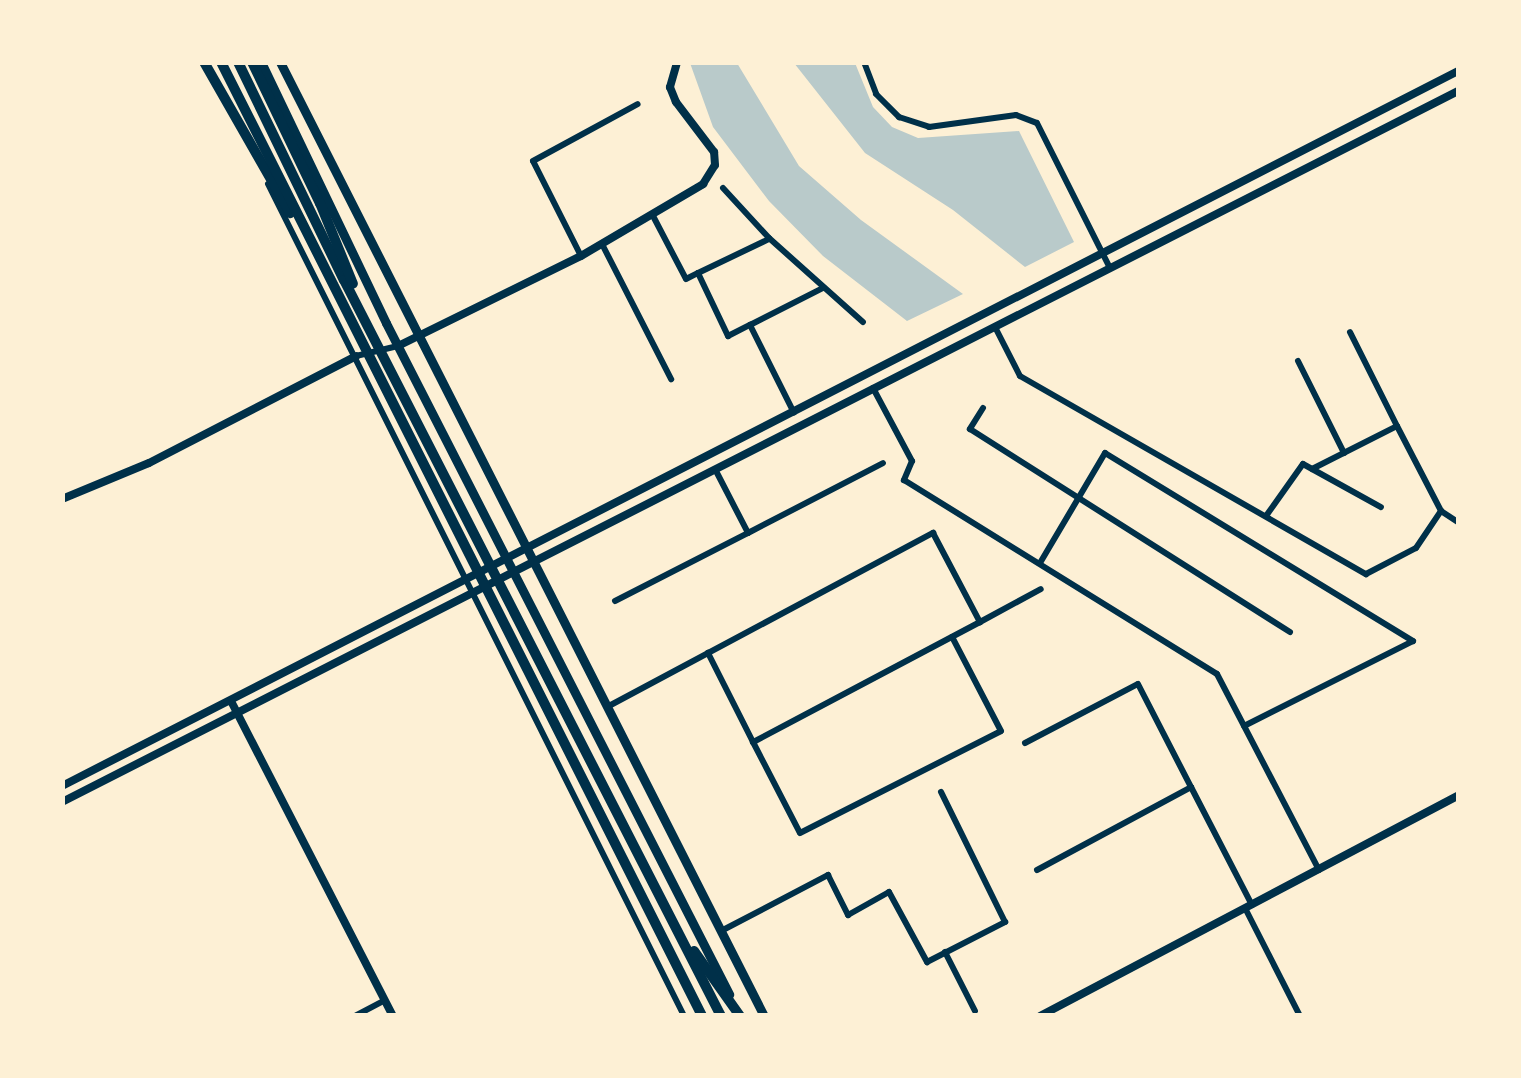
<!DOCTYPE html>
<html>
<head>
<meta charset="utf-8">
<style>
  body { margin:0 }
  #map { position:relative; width:1521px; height:1078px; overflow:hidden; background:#fdf0d5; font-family:"DM Sans",sans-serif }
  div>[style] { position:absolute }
  .green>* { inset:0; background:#b9caca }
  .minor>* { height:6px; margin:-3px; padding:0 3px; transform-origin:3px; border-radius:3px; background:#003049 }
  .tertiary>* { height:8px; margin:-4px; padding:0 4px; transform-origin:4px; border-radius:4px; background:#003049 }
  .secondary>* { height:8px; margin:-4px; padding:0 4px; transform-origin:4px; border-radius:4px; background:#003049 }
  .primary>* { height:9px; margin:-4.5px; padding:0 4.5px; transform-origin:4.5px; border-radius:4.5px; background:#003049 }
  .trunk>* { height:10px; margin:-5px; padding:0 5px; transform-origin:5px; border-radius:5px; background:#003049 }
  span { translate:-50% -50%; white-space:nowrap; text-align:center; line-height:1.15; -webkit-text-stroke:8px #fdf0d5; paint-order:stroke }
  .frame { position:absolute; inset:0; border:65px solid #fdf0d5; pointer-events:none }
</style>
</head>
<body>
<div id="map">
  <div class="green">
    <div style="clip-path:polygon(690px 63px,737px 63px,799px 166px,861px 220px,963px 294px,907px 321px,823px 256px,769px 201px,713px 127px)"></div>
    <div style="clip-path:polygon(794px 63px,855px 63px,873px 107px,892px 127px,918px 138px,1019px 131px,1074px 242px,1025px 267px,953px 210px,865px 153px)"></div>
  </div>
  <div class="minor">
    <div style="left:864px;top:62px;width:34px;rotate:69deg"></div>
    <div style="left:876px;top:94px;width:33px;rotate:45deg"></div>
    <div style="left:899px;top:117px;width:32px;rotate:18deg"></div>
    <div style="left:929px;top:127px;width:88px;rotate:-7.9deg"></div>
    <div style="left:1016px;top:115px;width:22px;rotate:21deg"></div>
    <div style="left:1037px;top:123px;width:160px;rotate:63.3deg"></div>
    <div style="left:268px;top:184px;width:930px;rotate:63.43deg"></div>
    <div style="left:723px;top:188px;width:68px;rotate:47.4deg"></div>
    <div style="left:769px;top:238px;width:126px;rotate:41.8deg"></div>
    <div style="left:652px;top:214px;width:73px;rotate:62.4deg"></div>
    <div style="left:686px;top:279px;width:13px;rotate:-27deg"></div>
    <div style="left:698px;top:273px;width:70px;rotate:64.5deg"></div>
    <div style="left:728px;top:336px;width:25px;rotate:-27deg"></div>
    <div style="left:750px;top:325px;width:98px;rotate:63.4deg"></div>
    <div style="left:602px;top:244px;width:152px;rotate:62.9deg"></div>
    <div style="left:581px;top:256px;width:106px;rotate:-116.8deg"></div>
    <div style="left:533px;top:161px;width:119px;rotate:-28.5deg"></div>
    <div style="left:698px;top:273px;width:79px;rotate:-25.6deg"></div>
    <div style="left:750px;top:325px;width:82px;rotate:-26.9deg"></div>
    <div style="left:995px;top:327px;width:55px;rotate:63deg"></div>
    <div style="left:1020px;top:376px;width:399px;rotate:29.8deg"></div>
    <div style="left:1366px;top:574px;width:56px;rotate:-27.5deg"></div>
    <div style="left:1416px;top:548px;width:45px;rotate:-56deg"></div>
    <div style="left:356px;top:356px;width:43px;rotate:-13.4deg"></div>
    <div style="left:1298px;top:361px;width:103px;rotate:63.4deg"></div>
    <div style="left:873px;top:388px;width:83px;rotate:61.9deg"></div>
    <div style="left:912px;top:461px;width:21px;rotate:113deg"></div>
    <div style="left:904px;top:480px;width:368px;rotate:31.8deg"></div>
    <div style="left:1217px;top:674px;width:221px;rotate:62.5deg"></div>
    <div style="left:983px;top:408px;width:25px;rotate:122deg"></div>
    <div style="left:970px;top:429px;width:379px;rotate:32.4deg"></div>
    <div style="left:1397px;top:426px;width:96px;rotate:62.6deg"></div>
    <div style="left:1441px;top:511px;width:20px;rotate:33deg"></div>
    <div style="left:715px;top:469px;width:72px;rotate:62.7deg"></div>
    <div style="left:748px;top:533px;width:152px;rotate:-27.4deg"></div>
    <div style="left:1312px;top:469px;width:95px;rotate:-26.8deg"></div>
    <div style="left:1397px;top:426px;width:105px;rotate:-116.6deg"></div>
    <div style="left:1266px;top:516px;width:64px;rotate:-54.6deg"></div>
    <div style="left:1303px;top:464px;width:89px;rotate:28.9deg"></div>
    <div style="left:1040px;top:563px;width:128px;rotate:-59.4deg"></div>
    <div style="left:1105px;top:453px;width:361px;rotate:31.4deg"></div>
    <div style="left:615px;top:601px;width:149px;rotate:-27.1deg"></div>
    <div style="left:980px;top:622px;width:69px;rotate:-28.4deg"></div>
    <div style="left:607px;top:707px;width:370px;rotate:-28.1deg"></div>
    <div style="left:933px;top:533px;width:101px;rotate:62.2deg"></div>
    <div style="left:980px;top:622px;width:257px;rotate:152.1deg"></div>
    <div style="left:753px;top:742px;width:100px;rotate:-116.8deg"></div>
    <div style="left:1244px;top:726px;width:189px;rotate:-26.7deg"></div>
    <div style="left:753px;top:742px;width:102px;rotate:62.7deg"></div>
    <div style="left:800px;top:833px;width:225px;rotate:-26.9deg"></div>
    <div style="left:1001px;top:731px;width:106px;rotate:-117.5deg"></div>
    <div style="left:1025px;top:743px;width:127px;rotate:-27.6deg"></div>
    <div style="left:1138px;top:684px;width:116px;rotate:62.8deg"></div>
    <div style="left:1037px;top:870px;width:175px;rotate:-28.3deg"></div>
    <div style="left:1191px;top:787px;width:133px;rotate:62.7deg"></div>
    <div style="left:1245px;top:908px;width:121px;rotate:63deg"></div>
    <div style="left:721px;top:931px;width:121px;rotate:-27.6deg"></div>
    <div style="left:828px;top:875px;width:45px;rotate:63.4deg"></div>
    <div style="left:848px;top:915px;width:47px;rotate:-29.3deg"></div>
    <div style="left:889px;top:892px;width:80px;rotate:61.5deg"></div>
    <div style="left:927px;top:962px;width:88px;rotate:-27.1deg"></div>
    <div style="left:1005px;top:922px;width:145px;rotate:-116.2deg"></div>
    <div style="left:945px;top:952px;width:66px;rotate:63deg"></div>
    <div style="left:355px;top:1016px;width:34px;rotate:-28deg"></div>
  </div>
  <div class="tertiary">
    <div style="left:398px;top:346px;width:204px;rotate:-26.2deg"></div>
    <div style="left:581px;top:256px;width:142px;rotate:-30.5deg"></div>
    <div style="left:703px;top:184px;width:22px;rotate:-58deg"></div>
    <div style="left:715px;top:165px;width:13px;rotate:-94deg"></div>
    <div style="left:714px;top:152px;width:63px;rotate:-127.2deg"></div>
    <div style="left:676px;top:102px;width:16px;rotate:-112deg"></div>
    <div style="left:670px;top:87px;width:26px;rotate:-74deg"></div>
    <div style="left:62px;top:499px;width:94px;rotate:-22.5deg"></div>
    <div style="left:149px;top:463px;width:233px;rotate:-27.3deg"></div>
    <div style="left:231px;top:701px;width:354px;rotate:62.8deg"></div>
    <div style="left:1040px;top:1016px;width:472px;rotate:-27.8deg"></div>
  </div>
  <div class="secondary">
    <div style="left:62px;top:786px;width:1568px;rotate:-27.12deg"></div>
    <div style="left:62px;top:802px;width:1567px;rotate:-26.99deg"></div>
  </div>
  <div class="primary">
    <div style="left:261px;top:62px;width:289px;rotate:64.4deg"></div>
    <div style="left:386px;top:323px;width:754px;rotate:62.92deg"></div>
    <div style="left:280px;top:62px;width:1070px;rotate:63.1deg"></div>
  </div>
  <div class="trunk">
    <div style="left:204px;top:62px;width:174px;rotate:60.3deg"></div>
    <div style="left:221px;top:62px;width:1068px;rotate:63.24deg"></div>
    <div style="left:238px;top:62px;width:242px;rotate:64.1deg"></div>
    <div style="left:344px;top:280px;width:827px;rotate:62.88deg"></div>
    <div style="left:252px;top:62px;width:157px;rotate:64.3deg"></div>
    <div style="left:320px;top:203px;width:87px;rotate:67.8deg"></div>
    <div style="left:694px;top:951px;width:80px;rotate:54.7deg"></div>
  </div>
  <div class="frame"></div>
</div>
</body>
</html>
